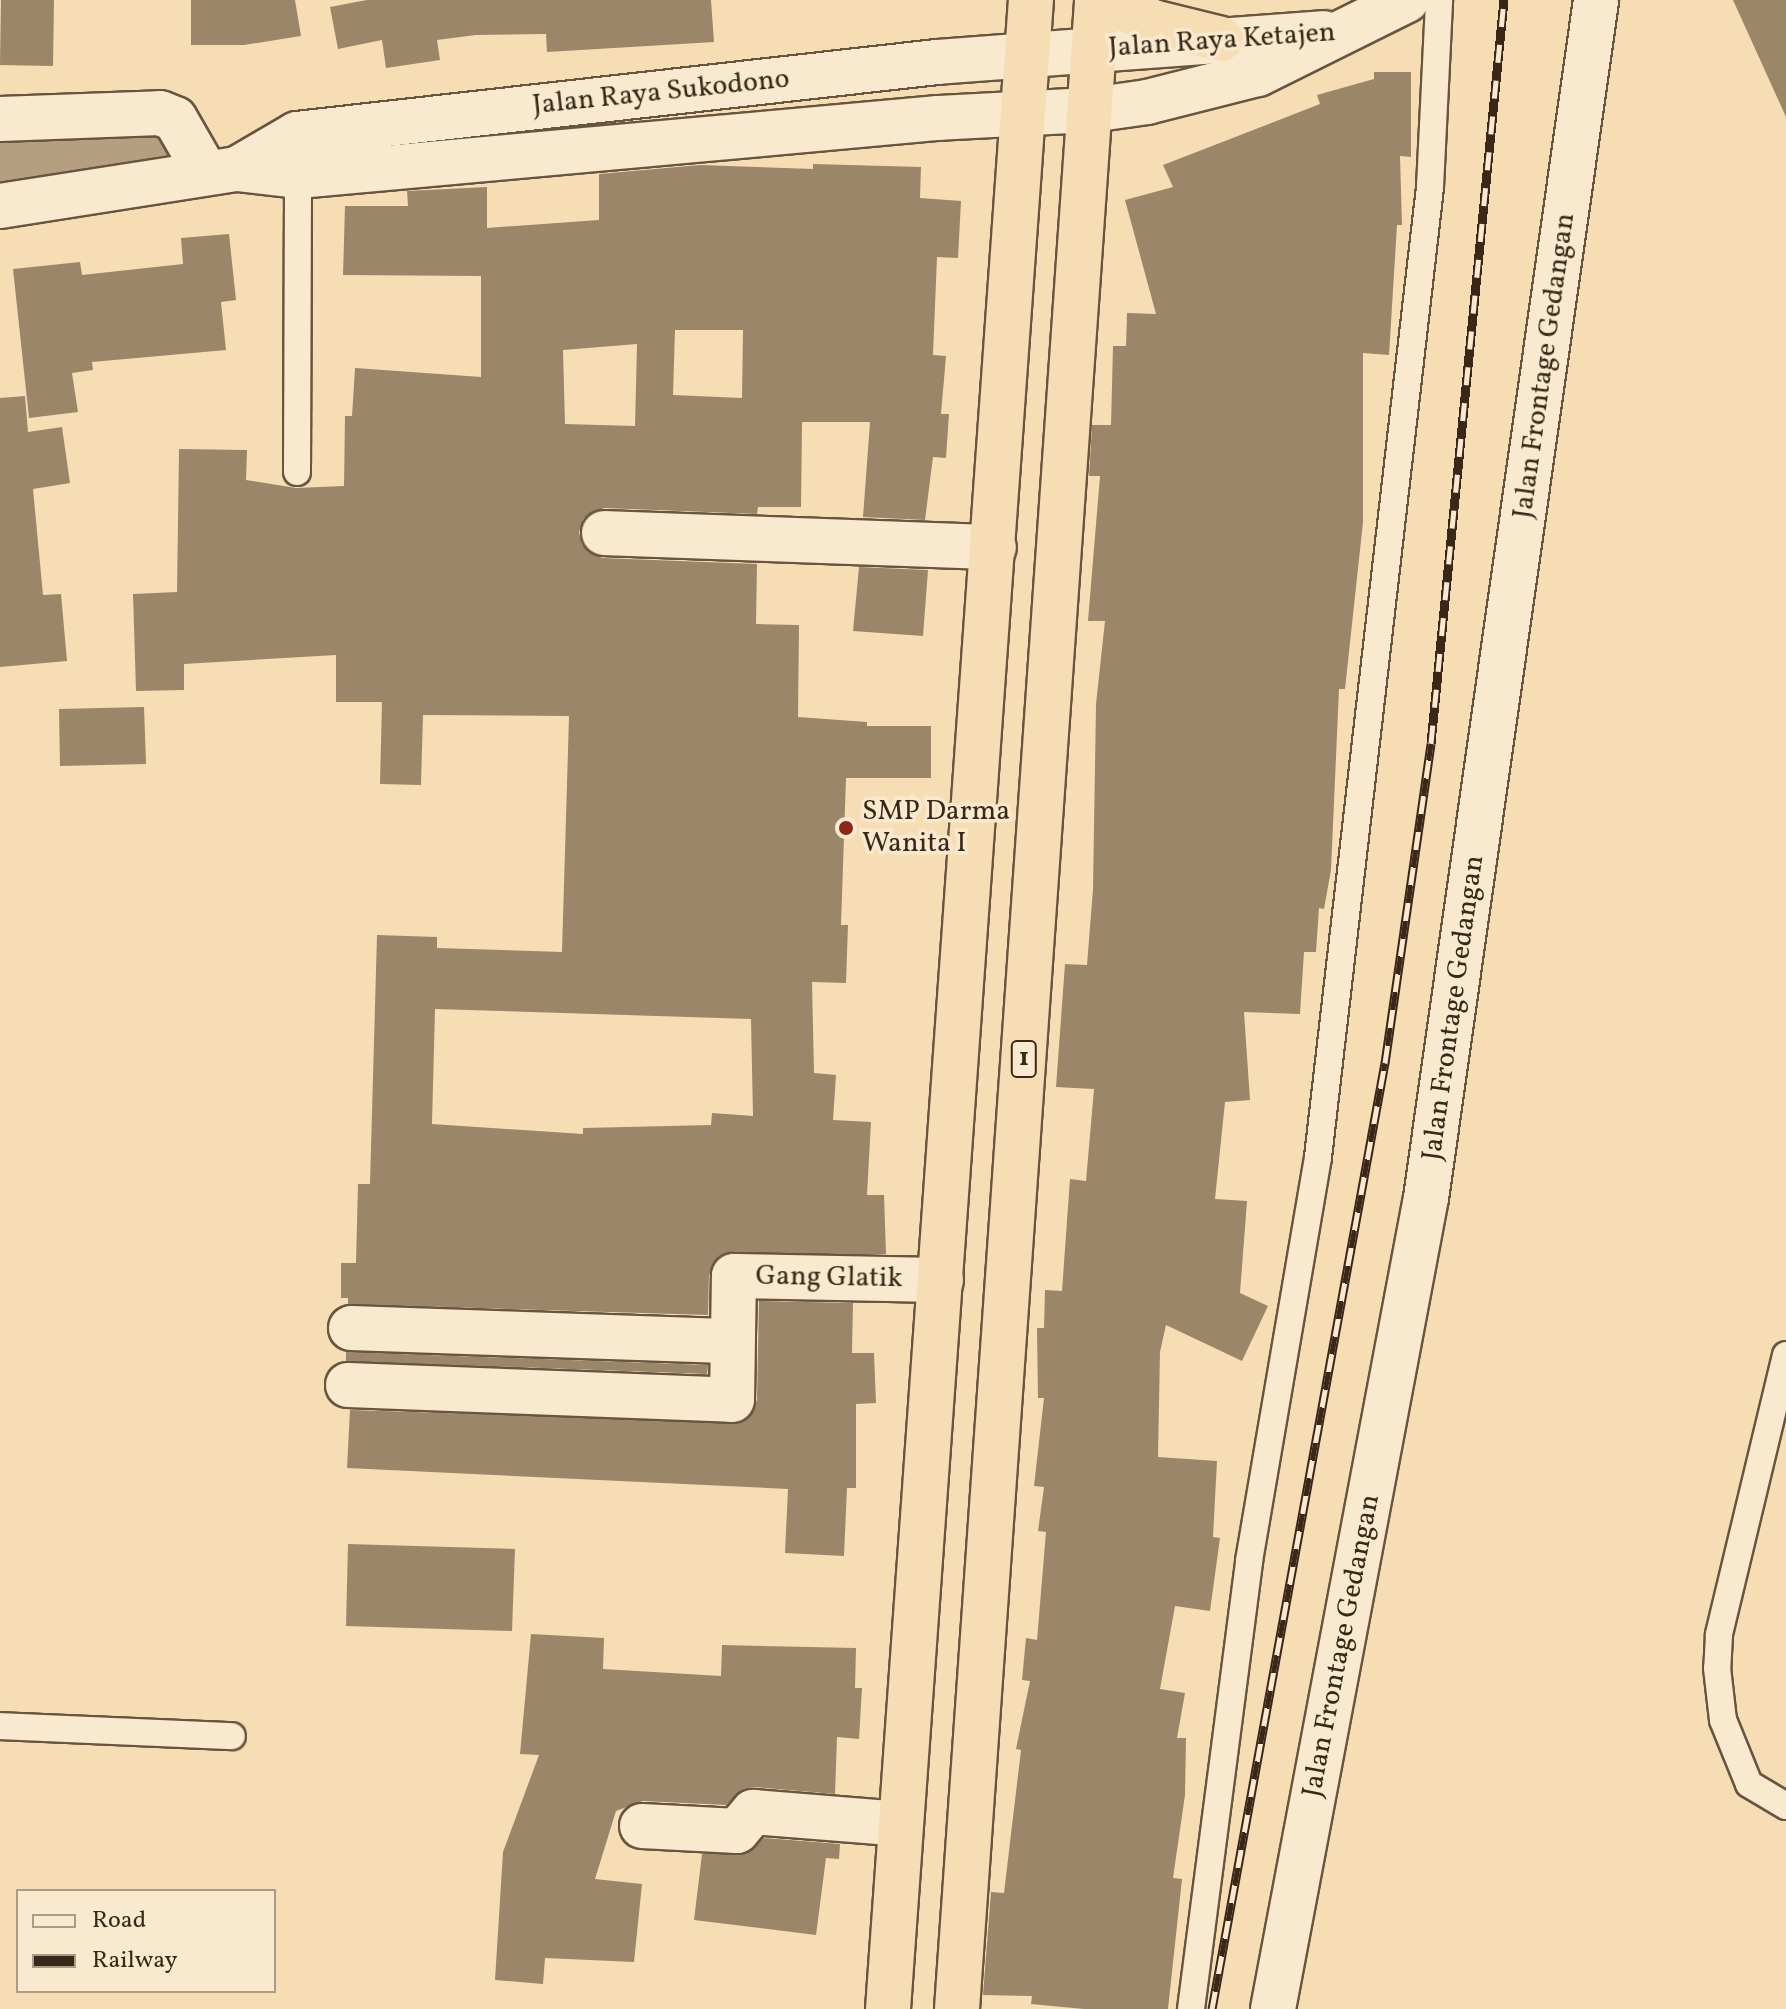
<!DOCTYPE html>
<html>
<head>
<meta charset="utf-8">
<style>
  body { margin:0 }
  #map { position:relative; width:1786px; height:2009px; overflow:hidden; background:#f6ddb4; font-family:Vollkorn,serif }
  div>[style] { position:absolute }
  .river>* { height:78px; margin:-39px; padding:0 39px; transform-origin:39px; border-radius:39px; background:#b69f80 }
  .building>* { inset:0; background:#9b866a }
  .roads { filter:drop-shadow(2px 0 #685540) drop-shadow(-2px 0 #685540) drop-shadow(0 2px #685540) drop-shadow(0 -2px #685540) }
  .service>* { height:26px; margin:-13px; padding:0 13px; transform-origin:13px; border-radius:13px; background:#f9e9ce }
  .minor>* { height:44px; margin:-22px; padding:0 22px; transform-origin:22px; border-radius:22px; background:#f9e9ce }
  .tertiary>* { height:44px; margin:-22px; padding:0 22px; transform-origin:22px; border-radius:22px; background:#f9e9ce }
  .secondary>* { height:44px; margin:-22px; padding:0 22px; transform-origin:22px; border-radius:22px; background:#f9e9ce }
  .trunk>* { height:44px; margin:-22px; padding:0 22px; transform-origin:22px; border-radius:22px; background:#f6ddb4 }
  .rail>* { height:9px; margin-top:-4.5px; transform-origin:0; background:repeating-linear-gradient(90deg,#f9e9ce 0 18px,#39281a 0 36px); box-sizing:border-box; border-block:2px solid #39281a }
  .dots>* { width:22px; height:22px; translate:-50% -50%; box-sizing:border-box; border:4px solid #f9e9ce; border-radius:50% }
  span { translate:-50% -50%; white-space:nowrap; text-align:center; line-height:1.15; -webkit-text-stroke:7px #f9e9ce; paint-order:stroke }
  .shield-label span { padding:2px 6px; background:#f9e9ce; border:2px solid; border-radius:6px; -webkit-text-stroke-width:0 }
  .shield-label { font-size:26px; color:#39281a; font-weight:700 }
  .street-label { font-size:28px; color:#39281a }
  .poi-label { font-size:28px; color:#39281a }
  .left { translate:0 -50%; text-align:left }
  .legend { position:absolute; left:16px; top:1889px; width:260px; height:104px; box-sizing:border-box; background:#f9e9ce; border:2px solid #ac9c86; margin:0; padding:10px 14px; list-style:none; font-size:24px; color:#39281a }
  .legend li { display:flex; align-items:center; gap:16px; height:40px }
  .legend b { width:40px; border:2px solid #ac9c86 }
</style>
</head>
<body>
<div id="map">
  <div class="river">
    <div style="left:0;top:146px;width:142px;rotate:-6.5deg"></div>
  </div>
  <div class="building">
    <div style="clip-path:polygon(1px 0,54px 0,53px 66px,0 65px)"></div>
    <div style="clip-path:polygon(191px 0,295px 0,301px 36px,244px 45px,191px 45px)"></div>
    <div style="clip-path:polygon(367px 0,711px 0,714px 42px,547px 52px,546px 34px,476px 35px,437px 40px,440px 60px,386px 68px,382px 40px,338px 49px,330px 7px)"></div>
    <div style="clip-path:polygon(1733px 0,1786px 0,1786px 117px)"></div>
    <div style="clip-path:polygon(1374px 72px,1411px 72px,1411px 157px,1400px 156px,1402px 225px,1397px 225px,1389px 355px,1363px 353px,1363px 522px,1345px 689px,1339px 689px,1331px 870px,1324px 909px,1319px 908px,1316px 952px,1304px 952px,1300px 1014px,1244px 1012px,1250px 1100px,1225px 1102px,1215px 1199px,1247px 1201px,1240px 1293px,1268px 1306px,1242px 1361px,1166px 1325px,1160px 1352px,1158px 1457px,1217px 1461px,1213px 1537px,1220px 1538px,1210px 1611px,1175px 1606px,1160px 1689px,1185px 1693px,1177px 1738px,1186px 1738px,1185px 1795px,1173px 1878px,1182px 1879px,1168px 2009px,1084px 2009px,1031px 2004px,1032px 1996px,983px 1995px,991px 1892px,1004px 1893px,1021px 1750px,1016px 1749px,1030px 1681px,1022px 1680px,1026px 1638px,1037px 1640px,1046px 1532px,1038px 1531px,1044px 1487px,1034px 1486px,1044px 1398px,1038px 1398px,1037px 1328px,1044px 1328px,1045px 1290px,1062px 1291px,1070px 1179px,1086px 1181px,1094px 1089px,1056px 1087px,1065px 964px,1087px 965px,1093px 889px,1096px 704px,1105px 621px,1088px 621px,1100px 476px,1089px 476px,1092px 425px,1111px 425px,1113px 346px,1126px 346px,1127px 313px,1156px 314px,1125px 200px,1173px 187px,1163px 165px,1320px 104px,1317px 95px,1374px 79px)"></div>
    <div style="clip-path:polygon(evenodd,813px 164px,921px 167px,920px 198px,961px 201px,958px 258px,937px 257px,933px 355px,946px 356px,941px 414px,949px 414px,946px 458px,933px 457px,925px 520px,863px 517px,870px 422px,802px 422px,801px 507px,758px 507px,757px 514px,604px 508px,583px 519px,579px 533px,582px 545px,602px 558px,757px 564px,756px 624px,799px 625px,798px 717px,867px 722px,867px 726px,931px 726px,931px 778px,846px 778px,841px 925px,848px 925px,846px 983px,812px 982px,814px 1073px,836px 1075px,833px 1120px,871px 1122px,867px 1195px,884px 1195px,886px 1254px,723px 1254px,709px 1275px,708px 1315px,348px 1304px,348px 1298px,341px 1298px,341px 1263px,356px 1263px,358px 1184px,370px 1184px,377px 935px,437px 937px,437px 948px,562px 952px,569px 716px,423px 715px,421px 785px,380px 784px,382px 702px,336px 702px,336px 655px,184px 664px,184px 690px,136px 691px,133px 594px,177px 592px,179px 449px,247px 450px,246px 480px,296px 488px,344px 486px,345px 416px,352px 416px,355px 368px,481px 377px,481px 276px,343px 275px,345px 206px,408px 206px,407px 191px,487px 187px,487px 228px,599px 220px,599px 174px,700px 165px,813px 169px,813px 164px,675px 330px,743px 330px,742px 398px,673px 395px,675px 330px,813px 164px,637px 344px,635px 426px,565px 424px,563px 350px,637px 344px,813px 164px,435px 1009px,751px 1019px,753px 1116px,712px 1113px,711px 1125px,583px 1128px,583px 1134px,432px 1124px,435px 1009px)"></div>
    <div style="clip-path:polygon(229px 234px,236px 300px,221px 302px,226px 350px,92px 362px,93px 370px,72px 373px,78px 412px,29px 418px,13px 269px,80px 262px,82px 275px,183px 264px,181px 238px)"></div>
    <div style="clip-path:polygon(25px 396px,28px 432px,62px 427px,70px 483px,33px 489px,43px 595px,61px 594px,67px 661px,0 667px,0 398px)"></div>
    <div style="clip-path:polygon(859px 567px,928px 570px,923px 636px,853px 631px)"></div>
    <div style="clip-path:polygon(144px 707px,146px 764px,60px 766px,59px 709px)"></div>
    <div style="clip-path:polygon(759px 1301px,853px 1303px,852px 1353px,874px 1353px,876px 1403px,856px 1404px,856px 1488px,847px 1488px,844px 1556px,785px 1553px,788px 1489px,347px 1468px,350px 1410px,743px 1422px,757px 1400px)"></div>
    <div style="clip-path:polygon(346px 1352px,708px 1365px,707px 1374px,346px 1361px)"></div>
    <div style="clip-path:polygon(348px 1544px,515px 1549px,512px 1631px,346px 1626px)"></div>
    <div style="clip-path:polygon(531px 1634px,604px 1638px,603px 1669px,721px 1676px,722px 1645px,856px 1648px,855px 1688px,862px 1688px,859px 1739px,837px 1737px,835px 1794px,754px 1787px,743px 1789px,726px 1805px,643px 1801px,616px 1811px,595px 1879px,642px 1884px,634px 1962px,545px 1958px,543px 1984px,495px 1980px,503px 1852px,539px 1755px,520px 1754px)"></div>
    <div style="clip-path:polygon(764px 1838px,840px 1844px,839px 1859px,826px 1858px,816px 1935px,694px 1920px,702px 1854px,746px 1854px)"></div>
  </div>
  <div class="roads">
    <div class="service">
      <div style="left:297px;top:472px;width:296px;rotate:-89.8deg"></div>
      <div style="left:1786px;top:1355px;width:288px;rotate:103.5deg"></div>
      <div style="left:1719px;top:1635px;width:33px;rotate:93deg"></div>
      <div style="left:1717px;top:1668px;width:52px;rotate:83.4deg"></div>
      <div style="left:1723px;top:1720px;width:69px;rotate:67.9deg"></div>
      <div style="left:1749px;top:1784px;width:43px;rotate:30.7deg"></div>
      <div style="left:0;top:1726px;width:232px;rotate:2.5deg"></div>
      <div style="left:1191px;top:2009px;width:452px;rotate:-82.6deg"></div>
      <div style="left:1249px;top:1561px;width:410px;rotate:-80.3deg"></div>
      <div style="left:1318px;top:1157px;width:976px;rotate:-83.41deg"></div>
      <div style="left:1430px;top:187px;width:187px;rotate:-87.2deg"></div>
    </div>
    <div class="minor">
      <div style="left:0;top:119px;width:160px;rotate:-2.1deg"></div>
      <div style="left:160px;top:113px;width:16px;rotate:22deg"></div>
      <div style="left:175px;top:119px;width:62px;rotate:60.1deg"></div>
      <div style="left:604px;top:533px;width:390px;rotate:2.1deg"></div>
      <div style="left:351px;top:1328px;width:381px;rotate:2deg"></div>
      <div style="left:348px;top:1385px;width:384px;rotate:2.2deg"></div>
      <div style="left:732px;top:1400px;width:124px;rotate:-89.1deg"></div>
      <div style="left:734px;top:1276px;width:207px;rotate:1.1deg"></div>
      <div style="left:642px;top:1826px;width:95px;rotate:3deg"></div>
      <div style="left:737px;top:1831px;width:25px;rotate:-50deg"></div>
      <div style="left:753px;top:1812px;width:148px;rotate:4.6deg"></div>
    </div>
    <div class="tertiary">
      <div style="left:1095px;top:50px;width:230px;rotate:-4.2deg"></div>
      <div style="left:1091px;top:110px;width:57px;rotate:-8.1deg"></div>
      <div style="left:1147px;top:102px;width:114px;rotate:-14.2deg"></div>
      <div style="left:1258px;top:74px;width:166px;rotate:-26.4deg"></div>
      <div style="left:1273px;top:2009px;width:825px;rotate:-79.32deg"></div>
      <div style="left:1426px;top:1198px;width:1210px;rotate:-81.92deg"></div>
    </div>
    <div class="secondary">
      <div style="left:237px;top:169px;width:69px;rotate:-30.3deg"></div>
      <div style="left:297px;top:134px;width:644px;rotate:-6.42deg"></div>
      <div style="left:937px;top:62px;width:158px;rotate:-4.3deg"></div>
      <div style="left:0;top:206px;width:240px;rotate:-8.9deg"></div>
      <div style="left:237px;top:169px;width:61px;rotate:6.5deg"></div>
      <div style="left:298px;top:176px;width:643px;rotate:-5.18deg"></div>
      <div style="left:938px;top:118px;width:153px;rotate:-3deg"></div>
    </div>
    <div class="trunk">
      <div style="left:1120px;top:0;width:12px;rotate:59deg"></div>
      <div style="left:1126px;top:10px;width:30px;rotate:24deg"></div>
      <div style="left:1153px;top:22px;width:70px;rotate:14deg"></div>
      <div style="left:888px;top:2009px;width:2014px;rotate:-85.93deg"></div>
      <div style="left:957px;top:2009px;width:2014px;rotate:-86.01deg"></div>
    </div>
  </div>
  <div class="rail">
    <div style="left:1212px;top:2009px;width:962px;rotate:-79.64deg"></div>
    <div style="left:1385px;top:1063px;width:323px;rotate:-81.8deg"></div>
    <div style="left:1431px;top:743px;width:747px;rotate:-84.39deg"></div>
  </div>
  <div class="dots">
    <div style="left:846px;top:828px;background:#8f2418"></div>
  </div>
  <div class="shield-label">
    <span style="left:1024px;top:1059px">1</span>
  </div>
  <div class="street-label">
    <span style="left:1222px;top:41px;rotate:-4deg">Jalan Raya Ketajen</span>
    <span style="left:661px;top:93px;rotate:-6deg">Jalan Raya Sukodono</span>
    <span style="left:1545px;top:366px;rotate:-82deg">Jalan Frontage Gedangan</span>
    <span style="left:1454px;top:1008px;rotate:-82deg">Jalan Frontage Gedangan</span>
    <span style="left:829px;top:1278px;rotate:1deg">Gang Glatik</span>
    <span style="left:1342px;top:1646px;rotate:-79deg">Jalan Frontage Gedangan</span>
  </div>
  <div class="poi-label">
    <span class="left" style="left:862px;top:828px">SMP Darma<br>Wanita I</span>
  </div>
  <ul class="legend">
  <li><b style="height:10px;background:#f9e9ce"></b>Road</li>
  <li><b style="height:10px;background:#39281a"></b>Railway</li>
  </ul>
</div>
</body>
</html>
